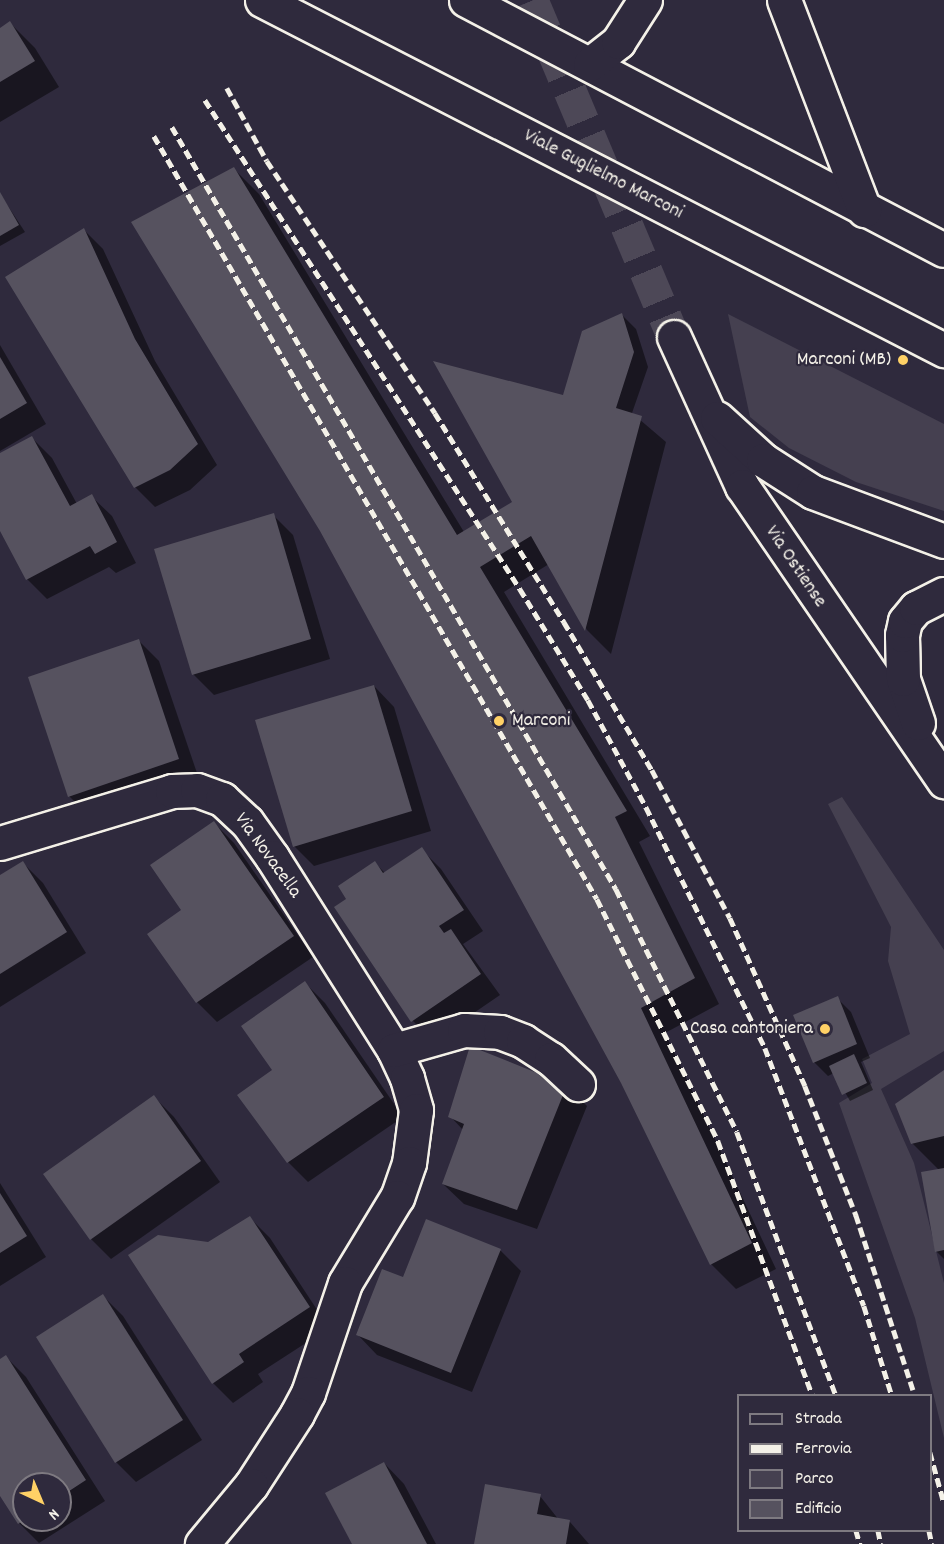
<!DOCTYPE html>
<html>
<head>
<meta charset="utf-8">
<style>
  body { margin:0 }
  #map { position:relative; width:944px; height:1544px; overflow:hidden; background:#2f2a3d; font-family:Dekko,sans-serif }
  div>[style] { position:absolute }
  .green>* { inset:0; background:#454050 }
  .shadow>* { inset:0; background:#0007 }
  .building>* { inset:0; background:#56525f }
  .major-tunnel>* { height:33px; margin-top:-16.5px; transform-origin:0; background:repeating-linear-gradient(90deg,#4d4857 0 33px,transparent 0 49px) }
  .roads { filter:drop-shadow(2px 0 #f4f1e8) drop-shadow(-2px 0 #f4f1e8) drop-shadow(0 2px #f4f1e8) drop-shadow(0 -2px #f4f1e8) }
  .minor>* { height:33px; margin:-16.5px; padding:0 16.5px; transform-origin:16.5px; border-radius:16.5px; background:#2f2a3d }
  .major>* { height:33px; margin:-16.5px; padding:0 16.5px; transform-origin:16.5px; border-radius:16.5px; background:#2f2a3d }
  .rail>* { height:4.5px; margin-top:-2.25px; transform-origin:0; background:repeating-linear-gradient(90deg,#f4f1e8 0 9px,transparent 0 13.5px) }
  .dots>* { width:16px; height:16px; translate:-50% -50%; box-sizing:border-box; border:3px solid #2f2a3d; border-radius:50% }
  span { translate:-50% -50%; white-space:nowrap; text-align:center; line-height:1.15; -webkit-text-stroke:4.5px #2f2a3d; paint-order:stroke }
  .street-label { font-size:20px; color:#f4f1e8 }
  .poi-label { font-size:20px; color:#f4f1e8 }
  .right { translate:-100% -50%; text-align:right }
  .left { translate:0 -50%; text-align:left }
  .legend { position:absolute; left:737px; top:1394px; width:195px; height:138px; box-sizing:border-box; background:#2f2a3d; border:2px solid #7e7a81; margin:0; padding:8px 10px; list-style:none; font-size:18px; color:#f4f1e8 }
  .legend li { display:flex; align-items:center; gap:12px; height:30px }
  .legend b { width:30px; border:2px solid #7e7a81 }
  .north { position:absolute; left:12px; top:1472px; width:60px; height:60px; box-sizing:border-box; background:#2f2a3d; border:2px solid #7e7a81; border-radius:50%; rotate:136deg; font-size:16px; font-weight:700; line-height:24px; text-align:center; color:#f4f1e8 }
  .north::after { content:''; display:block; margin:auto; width:21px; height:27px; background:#ffd166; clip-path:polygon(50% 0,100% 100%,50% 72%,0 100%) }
</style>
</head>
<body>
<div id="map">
  <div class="green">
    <div style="clip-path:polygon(728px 314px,944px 424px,944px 511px,856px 482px,789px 448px,750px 417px)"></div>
    <div style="clip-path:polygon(842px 797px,944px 950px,944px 1051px,881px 1089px,914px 1163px,944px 1283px,944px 1438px,915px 1318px,839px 1103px,872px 1083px,862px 1059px,910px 1034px,888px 961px,891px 927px,828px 804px)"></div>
  </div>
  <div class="shadow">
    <div style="clip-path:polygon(10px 23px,35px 48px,59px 87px,0 122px,0 29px)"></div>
    <div style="clip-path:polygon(234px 169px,259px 194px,464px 532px,514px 503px,569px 398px,622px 315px,636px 329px,648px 367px,632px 413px,666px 442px,611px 654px,587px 630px,549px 564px,504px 592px,650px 836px,639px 842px,719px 1004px,665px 1033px,776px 1269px,736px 1289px,711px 1264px)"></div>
    <div style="clip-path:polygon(0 194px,25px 232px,0 246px)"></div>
    <div style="clip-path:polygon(83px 229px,103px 249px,155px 361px,217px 465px,190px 490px,155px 507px,135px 487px)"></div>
    <div style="clip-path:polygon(0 345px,46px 424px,0 451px)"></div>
    <div style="clip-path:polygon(32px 438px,52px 458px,77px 504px,91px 496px,112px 516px,136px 563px,116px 573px,109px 567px,47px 599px,27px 579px,0 528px,0 455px)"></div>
    <div style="clip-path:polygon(273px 515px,293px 535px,330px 659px,214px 695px,193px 674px)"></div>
    <div style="clip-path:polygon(139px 641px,159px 661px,199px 779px,89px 816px,69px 796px)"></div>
    <div style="clip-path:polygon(374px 686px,394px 707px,431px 831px,314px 866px,294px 846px)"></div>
    <div style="clip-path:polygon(214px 823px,234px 843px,313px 957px,217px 1022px,197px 1002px,184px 910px)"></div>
    <div style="clip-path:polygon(421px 849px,441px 869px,483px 931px,463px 944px,500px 995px,433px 1041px,413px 1021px,348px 899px,375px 863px,385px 873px)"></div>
    <div style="clip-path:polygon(23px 863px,43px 883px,86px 953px,0 1007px,0 877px)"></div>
    <div style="clip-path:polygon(305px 983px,325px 1003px,403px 1117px,308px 1182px,288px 1162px,274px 1071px)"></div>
    <div style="clip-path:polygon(837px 998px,851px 1012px,870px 1058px,861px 1062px,873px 1090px,850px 1101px,834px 1073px,828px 1076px,814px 1062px)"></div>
    <div style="clip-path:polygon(944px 1072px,944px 1259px,936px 1251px,939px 1170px,912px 1143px)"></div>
    <div style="clip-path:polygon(567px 1086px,587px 1106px,537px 1229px,464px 1204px,443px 1184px,463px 1130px,450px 1116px)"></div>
    <div style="clip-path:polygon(154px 1097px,174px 1117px,220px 1182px,111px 1259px,91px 1239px)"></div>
    <div style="clip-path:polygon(0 1183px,46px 1257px,0 1286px)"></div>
    <div style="clip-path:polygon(250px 1218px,270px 1238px,329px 1328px,258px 1374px,263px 1382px,233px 1403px,213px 1383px,208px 1243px)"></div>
    <div style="clip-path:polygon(427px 1221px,501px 1251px,521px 1271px,472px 1392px,377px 1355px,357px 1334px,404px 1279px)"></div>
    <div style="clip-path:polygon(103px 1296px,123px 1316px,202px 1440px,136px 1482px,116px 1462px)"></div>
    <div style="clip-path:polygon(evenodd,6px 1357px,26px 1377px,105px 1501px,39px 1543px,19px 1523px,0 1493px,0 1360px,6px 1357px,24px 1484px,60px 1484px,60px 1520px,24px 1520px,24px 1484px)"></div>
    <div style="clip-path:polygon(384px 1463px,404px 1484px,436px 1544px,354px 1544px)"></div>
    <div style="clip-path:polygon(540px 1496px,559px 1520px,570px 1522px,589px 1544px,476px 1544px)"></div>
  </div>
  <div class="building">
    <div style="clip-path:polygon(10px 21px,35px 61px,0 82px,0 28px)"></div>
    <div style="clip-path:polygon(234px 167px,457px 535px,512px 502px,433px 361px,563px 395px,582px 331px,622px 313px,634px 352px,616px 408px,642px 416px,585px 631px,531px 536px,480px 567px,627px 811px,615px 817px,695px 978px,641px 1008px,752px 1243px,710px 1265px,621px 1083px,320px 531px,131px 222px)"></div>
    <div style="clip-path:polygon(0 192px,19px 225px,0 236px)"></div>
    <div style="clip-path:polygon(84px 228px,135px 339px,198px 444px,170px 470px,134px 488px,5px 277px)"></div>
    <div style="clip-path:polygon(0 357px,27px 403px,0 419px)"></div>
    <div style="clip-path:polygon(32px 436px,70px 506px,92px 494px,117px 542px,95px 554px,90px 546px,26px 580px,0 531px,0 453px)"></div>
    <div style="clip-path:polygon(274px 513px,311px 639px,192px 675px,154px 549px)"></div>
    <div style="clip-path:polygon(139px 639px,179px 759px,68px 797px,28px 677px)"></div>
    <div style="clip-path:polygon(374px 685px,412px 811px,293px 847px,255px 720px)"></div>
    <div style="clip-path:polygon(214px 821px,294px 936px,196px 1003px,147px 934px,181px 910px,150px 865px)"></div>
    <div style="clip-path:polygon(422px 847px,464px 910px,439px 926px,444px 933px,451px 929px,481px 974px,411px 1022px,334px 907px,346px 899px,338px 886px,375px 861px,383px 873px)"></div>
    <div style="clip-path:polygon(23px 861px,67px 932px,0 974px,0 875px)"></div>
    <div style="clip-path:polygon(305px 981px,384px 1097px,287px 1163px,237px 1095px,272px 1070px,241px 1026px)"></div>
    <div style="clip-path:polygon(838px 996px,857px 1044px,813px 1063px,793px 1015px)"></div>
    <div style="clip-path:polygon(470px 1046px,567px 1085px,517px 1210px,442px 1184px,464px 1124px,448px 1117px)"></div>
    <div style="clip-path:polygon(854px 1054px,867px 1083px,842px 1095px,829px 1066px)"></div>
    <div style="clip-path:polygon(944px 1070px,944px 1136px,911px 1144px,895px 1104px)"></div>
    <div style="clip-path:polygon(154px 1095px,201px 1161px,90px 1240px,43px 1174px)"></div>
    <div style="clip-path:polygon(944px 1168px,944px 1250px,935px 1252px,921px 1172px)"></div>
    <div style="clip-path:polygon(0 1193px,27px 1236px,0 1253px)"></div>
    <div style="clip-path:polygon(250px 1216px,310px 1307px,239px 1354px,244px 1362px,212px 1384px,128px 1255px,158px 1235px,208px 1242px)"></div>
    <div style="clip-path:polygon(426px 1219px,501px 1249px,451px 1373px,356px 1335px,382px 1269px,403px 1277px)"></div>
    <div style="clip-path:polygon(103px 1294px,183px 1420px,115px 1463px,36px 1337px)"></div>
    <div style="clip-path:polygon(6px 1355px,86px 1480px,60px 1497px,60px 1484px,24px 1484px,24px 1520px,18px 1524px,0 1496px,0 1359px)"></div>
    <div style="clip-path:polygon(384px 1462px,427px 1544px,352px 1544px,325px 1493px)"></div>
    <div style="clip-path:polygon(485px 1484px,541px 1494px,537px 1514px,570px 1520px,566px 1544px,474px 1544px)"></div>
  </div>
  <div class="major-tunnel">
    <div style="left:532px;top:0;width:366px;rotate:67.2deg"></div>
  </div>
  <div class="roads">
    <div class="minor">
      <div style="left:0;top:843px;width:180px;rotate:-16.8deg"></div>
      <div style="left:172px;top:791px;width:25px;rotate:-2deg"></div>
      <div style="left:197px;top:790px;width:27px;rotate:20deg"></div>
      <div style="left:222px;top:799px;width:34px;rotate:43deg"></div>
      <div style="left:247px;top:822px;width:43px;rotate:54.5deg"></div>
      <div style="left:272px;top:857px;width:228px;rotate:57.7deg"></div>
      <div style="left:394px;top:1050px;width:31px;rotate:65deg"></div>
      <div style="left:407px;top:1078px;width:33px;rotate:74deg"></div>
      <div style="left:416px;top:1110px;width:53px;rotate:97.5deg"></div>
      <div style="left:409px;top:1163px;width:36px;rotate:109deg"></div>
      <div style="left:397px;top:1197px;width:100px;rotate:121.2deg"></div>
      <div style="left:345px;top:1283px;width:116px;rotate:108.6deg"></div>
      <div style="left:308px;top:1393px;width:24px;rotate:118deg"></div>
      <div style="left:297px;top:1414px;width:85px;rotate:122.9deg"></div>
      <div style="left:251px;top:1485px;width:77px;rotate:129.7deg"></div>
      <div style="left:394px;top:1050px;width:73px;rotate:-15.9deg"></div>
      <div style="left:464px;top:1030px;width:36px;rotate:3deg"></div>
      <div style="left:500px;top:1032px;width:25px;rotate:21deg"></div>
      <div style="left:523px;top:1041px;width:33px;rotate:33deg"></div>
      <div style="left:551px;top:1059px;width:37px;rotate:43deg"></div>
    </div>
    <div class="major">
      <div style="left:262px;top:0;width:767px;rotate:27.17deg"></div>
      <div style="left:466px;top:0;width:539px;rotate:27.61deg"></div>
      <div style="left:784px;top:0;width:225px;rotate:69.1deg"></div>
      <div style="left:590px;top:64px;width:36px;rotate:-38deg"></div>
      <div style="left:618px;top:42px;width:50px;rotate:-57.3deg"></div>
      <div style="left:674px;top:337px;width:164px;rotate:65.5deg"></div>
      <div style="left:742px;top:486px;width:358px;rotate:55.6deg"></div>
      <div style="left:717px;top:418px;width:62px;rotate:42.4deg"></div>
      <div style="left:763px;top:460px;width:59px;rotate:32.6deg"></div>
      <div style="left:813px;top:492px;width:140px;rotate:20.5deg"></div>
      <div style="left:918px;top:723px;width:46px;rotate:-108.8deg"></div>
      <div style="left:903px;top:679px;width:44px;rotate:-91.3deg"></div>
      <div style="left:902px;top:635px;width:14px;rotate:-78deg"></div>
      <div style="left:905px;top:621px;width:17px;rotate:-50deg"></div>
      <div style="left:916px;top:608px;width:31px;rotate:-27deg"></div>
    </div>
  </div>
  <div class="rail">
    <div style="left:227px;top:88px;width:83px;rotate:61.3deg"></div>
    <div style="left:267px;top:161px;width:303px;rotate:56.3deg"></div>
    <div style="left:435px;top:413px;width:246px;rotate:58.3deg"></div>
    <div style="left:564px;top:622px;width:172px;rotate:59.3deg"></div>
    <div style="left:652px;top:770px;width:167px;rotate:62.2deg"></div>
    <div style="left:730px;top:918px;width:184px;rotate:65.9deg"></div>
    <div style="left:805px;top:1086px;width:139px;rotate:68.4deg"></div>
    <div style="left:856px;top:1215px;width:190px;rotate:71.9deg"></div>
    <div style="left:205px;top:100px;width:582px;rotate:57.21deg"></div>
    <div style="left:520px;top:589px;width:130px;rotate:58.5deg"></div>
    <div style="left:588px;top:700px;width:122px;rotate:61.5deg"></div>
    <div style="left:646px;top:807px;width:269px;rotate:63.7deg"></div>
    <div style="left:765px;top:1048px;width:276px;rotate:69deg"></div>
    <div style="left:864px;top:1306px;width:94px;rotate:72.7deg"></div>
    <div style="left:172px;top:127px;width:882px;rotate:59.77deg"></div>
    <div style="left:616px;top:889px;width:271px;rotate:63.5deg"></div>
    <div style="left:737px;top:1132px;width:282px;rotate:69.4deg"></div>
    <div style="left:154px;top:136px;width:882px;rotate:59.86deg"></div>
    <div style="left:597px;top:899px;width:271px;rotate:63.4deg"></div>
    <div style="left:718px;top:1141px;width:272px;rotate:69.6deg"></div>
    <div style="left:930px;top:1452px;width:53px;rotate:74.6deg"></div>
    <div style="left:856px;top:1530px;width:15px;rotate:74deg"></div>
    <div style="left:878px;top:1530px;width:14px;rotate:78deg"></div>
    <div style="left:929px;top:1530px;width:14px;rotate:78deg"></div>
  </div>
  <div class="dots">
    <div style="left:903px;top:360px;background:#ffd166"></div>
    <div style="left:499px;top:721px;background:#ffd166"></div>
    <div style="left:825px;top:1029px;background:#ffd166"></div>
  </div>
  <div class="street-label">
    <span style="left:603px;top:175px;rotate:27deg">Viale Guglielmo Marconi</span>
    <span style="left:795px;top:567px;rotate:56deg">Via Ostiense</span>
    <span style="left:267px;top:856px;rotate:54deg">Via Novacella</span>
  </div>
  <div class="poi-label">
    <span class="right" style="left:891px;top:360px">Marconi (MB)</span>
    <span class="left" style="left:512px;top:721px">Marconi</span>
    <span class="right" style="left:813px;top:1029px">Casa cantoniera</span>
  </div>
  <ul class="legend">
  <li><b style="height:8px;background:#2f2a3d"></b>Strada</li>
  <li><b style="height:8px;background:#f4f1e8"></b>Ferrovia</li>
  <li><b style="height:16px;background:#454050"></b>Parco</li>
  <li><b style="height:16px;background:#56525f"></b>Edificio</li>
  </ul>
  <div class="north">N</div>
</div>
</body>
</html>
